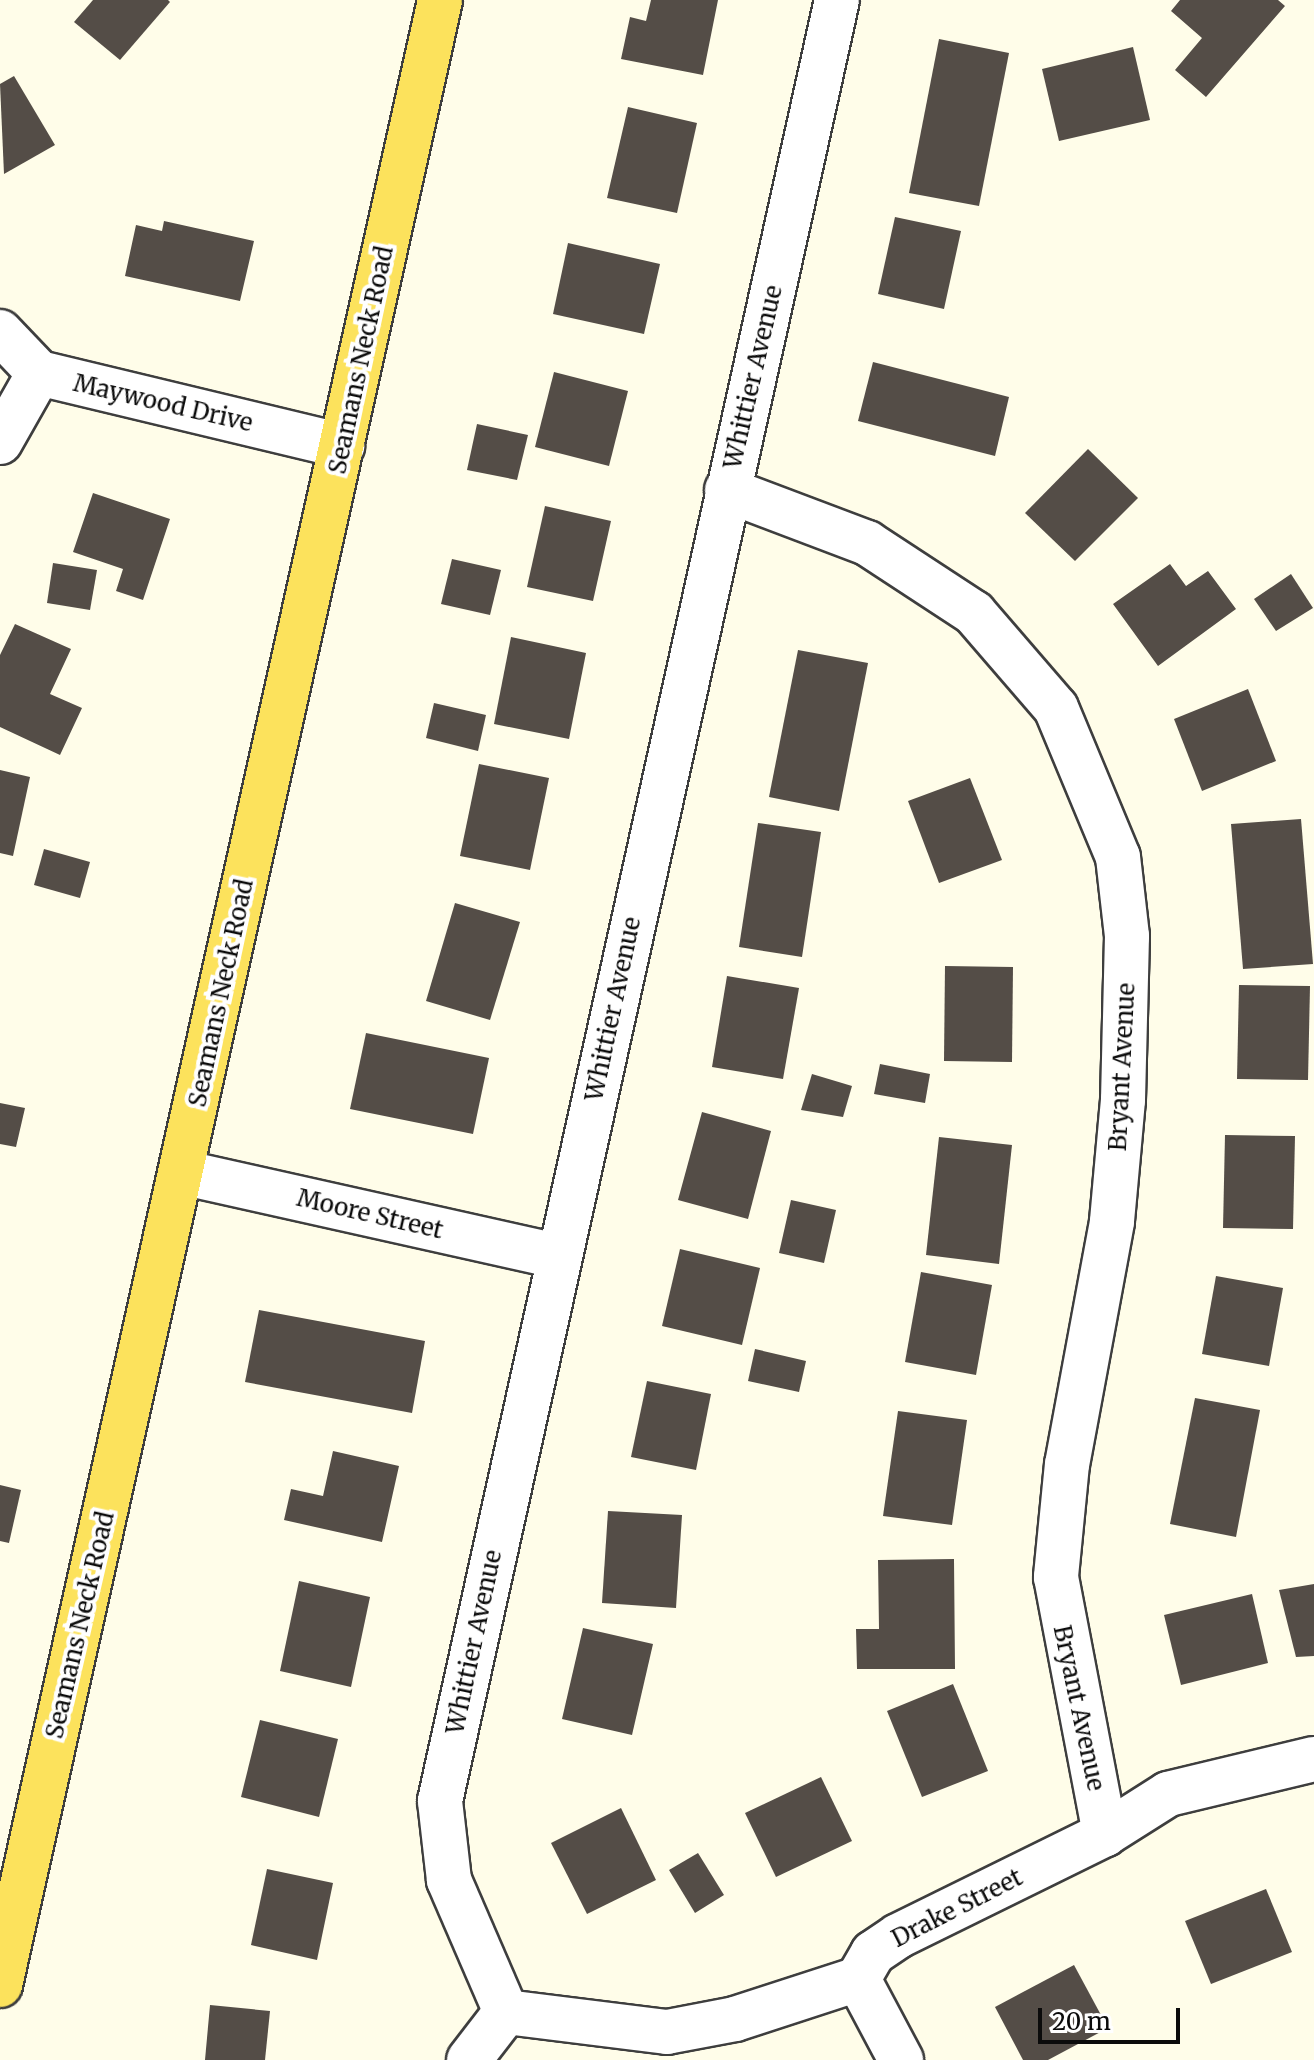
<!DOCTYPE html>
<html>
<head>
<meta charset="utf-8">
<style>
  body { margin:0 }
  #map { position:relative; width:1314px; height:2060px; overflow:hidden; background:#fffde9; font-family:Merriweather,serif }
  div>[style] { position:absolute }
  .building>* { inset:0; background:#544d47 }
  .roads { filter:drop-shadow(2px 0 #3e3e3e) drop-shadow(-2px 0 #3e3e3e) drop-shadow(0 2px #3e3e3e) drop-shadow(0 -2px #3e3e3e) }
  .minor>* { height:44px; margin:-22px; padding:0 22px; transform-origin:22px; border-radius:22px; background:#fff }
  .major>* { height:44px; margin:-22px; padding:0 22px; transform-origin:22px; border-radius:22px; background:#fce25c }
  span { translate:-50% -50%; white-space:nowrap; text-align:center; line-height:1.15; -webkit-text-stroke:8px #fff; paint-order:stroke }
  .street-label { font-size:24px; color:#0b0b0b }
  .scale { position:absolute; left:1038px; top:2008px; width:142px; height:36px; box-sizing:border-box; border:4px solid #0b0b0b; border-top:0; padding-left:10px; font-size:24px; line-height:28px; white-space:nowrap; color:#0b0b0b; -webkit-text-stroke:6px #fff; paint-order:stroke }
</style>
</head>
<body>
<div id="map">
  <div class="building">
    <div style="clip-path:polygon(93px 0,168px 0,170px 2px,120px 60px,74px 22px)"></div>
    <div style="clip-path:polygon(651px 0,718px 0,703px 75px,621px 59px,630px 17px,646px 21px)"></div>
    <div style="clip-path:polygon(1180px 0,1278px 0,1285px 6px,1206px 97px,1175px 70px,1202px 38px,1171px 11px)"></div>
    <div style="clip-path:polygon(939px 39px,1009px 53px,979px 206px,909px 193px)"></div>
    <div style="clip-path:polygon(1133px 47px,1150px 120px,1059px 141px,1042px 69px)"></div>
    <div style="clip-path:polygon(14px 76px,55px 145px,4px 174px,0 84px)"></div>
    <div style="clip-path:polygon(628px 107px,697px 123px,677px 213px,607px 198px)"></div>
    <div style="clip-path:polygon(895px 217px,961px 231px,944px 309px,878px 294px)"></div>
    <div style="clip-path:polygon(164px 221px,254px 241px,240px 301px,125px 276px,136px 225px,162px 231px)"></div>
    <div style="clip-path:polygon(568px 243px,660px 264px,644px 334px,553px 314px)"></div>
    <div style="clip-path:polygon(873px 362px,1009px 397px,995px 456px,858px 421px)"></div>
    <div style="clip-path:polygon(554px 372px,628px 391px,609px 466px,535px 447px)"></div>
    <div style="clip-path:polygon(477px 424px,528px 435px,517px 480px,467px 470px)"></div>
    <div style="clip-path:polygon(1088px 449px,1138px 498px,1075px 561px,1025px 513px)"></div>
    <div style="clip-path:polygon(93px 493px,170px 519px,143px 600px,116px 591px,123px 569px,73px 552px)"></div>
    <div style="clip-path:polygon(545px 506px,611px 521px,593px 601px,527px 587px)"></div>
    <div style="clip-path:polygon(452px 559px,501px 570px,490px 615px,441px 604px)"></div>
    <div style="clip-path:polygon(53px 563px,97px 570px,90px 610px,47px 603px)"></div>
    <div style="clip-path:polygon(1170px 564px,1186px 586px,1208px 571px,1236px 609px,1158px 666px,1113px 604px)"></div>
    <div style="clip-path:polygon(1291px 574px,1313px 608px,1276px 631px,1254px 599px)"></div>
    <div style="clip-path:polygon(15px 624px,71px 649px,50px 694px,82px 708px,60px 755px,0 727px,0 655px)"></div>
    <div style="clip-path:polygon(511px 637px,586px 653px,569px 739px,494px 724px)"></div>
    <div style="clip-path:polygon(798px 650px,868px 663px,839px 811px,769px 797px)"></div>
    <div style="clip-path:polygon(1248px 689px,1276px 761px,1202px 791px,1174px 719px)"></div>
    <div style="clip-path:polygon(434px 703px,486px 715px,478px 751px,426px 738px)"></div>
    <div style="clip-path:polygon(479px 764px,549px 778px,530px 870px,460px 856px)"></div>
    <div style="clip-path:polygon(0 770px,30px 777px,13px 856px,0 853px)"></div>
    <div style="clip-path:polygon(970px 778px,1002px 860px,939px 883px,908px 801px)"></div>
    <div style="clip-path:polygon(1301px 819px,1313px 964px,1243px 969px,1231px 824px)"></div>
    <div style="clip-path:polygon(758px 823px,821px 832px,802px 957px,739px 947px)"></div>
    <div style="clip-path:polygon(44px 849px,90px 862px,80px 898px,34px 885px)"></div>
    <div style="clip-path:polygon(455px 903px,520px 922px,490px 1020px,426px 1001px)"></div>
    <div style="clip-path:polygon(945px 966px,1013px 967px,1012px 1062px,944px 1061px)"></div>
    <div style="clip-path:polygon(727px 976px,799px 988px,783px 1079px,712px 1067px)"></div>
    <div style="clip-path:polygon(1239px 985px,1310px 986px,1308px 1080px,1237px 1079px)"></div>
    <div style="clip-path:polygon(366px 1033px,489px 1058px,473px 1134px,350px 1109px)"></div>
    <div style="clip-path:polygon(880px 1064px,930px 1074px,925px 1103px,874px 1094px)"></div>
    <div style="clip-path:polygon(812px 1074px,852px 1086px,843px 1117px,801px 1110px)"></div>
    <div style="clip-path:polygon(0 1103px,25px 1108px,16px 1147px,0 1144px)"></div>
    <div style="clip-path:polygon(702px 1112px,771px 1131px,748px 1219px,678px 1200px)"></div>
    <div style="clip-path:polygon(1225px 1135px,1295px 1136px,1293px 1229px,1223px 1228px)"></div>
    <div style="clip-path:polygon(939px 1137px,1012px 1145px,999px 1264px,926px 1255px)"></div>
    <div style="clip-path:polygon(791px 1200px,836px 1210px,824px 1263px,779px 1253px)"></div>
    <div style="clip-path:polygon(680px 1249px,760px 1268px,742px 1345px,662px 1326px)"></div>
    <div style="clip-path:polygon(921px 1272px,992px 1285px,976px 1375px,905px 1362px)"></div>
    <div style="clip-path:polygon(1216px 1276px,1283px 1288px,1269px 1366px,1202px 1354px)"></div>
    <div style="clip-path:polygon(259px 1310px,425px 1341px,412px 1413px,245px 1382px)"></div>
    <div style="clip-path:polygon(755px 1349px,806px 1361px,799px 1392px,748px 1381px)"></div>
    <div style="clip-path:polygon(647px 1381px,711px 1394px,696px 1470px,631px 1457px)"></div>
    <div style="clip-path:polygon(1195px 1398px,1260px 1410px,1236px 1537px,1170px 1524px)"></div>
    <div style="clip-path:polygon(898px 1411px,967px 1420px,952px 1525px,883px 1516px)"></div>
    <div style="clip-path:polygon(333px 1451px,399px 1466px,382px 1542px,284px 1520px,291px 1489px,323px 1496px)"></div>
    <div style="clip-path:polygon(0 1485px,21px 1490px,9px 1543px,0 1541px)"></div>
    <div style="clip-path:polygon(608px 1511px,682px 1515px,676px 1608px,602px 1603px)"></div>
    <div style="clip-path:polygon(954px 1559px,955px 1669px,857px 1669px,856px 1629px,879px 1629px,878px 1560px)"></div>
    <div style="clip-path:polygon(299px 1581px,370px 1597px,351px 1687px,280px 1671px)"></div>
    <div style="clip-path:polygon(1314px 1584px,1314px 1656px,1296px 1657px,1279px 1590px)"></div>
    <div style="clip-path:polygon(1252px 1594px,1268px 1663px,1181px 1685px,1164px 1615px)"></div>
    <div style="clip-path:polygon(583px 1628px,653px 1644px,632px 1735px,562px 1719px)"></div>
    <div style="clip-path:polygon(953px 1684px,988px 1771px,922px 1797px,887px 1711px)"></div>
    <div style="clip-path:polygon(260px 1720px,338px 1739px,319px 1817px,241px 1797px)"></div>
    <div style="clip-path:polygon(821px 1777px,852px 1841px,776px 1877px,745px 1813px)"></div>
    <div style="clip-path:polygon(621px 1808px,656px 1880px,587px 1914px,551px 1843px)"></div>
    <div style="clip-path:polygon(698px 1853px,724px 1895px,695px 1913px,669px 1870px)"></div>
    <div style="clip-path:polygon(267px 1869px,333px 1883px,317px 1960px,251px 1945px)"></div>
    <div style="clip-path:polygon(1266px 1889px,1292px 1952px,1211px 1984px,1185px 1921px)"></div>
    <div style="clip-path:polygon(1074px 1965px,1108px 2028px,1048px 2060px,1023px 2060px,995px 2007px)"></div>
    <div style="clip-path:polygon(210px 2005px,270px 2011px,265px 2060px,205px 2060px)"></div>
  </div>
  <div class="roads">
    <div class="minor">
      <div style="left:0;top:332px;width:57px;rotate:46.4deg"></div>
      <div style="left:39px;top:373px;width:312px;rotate:13.5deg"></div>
      <div style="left:0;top:442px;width:79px;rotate:-60.5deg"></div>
      <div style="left:727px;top:490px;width:150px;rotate:20.7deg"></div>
      <div style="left:867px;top:543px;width:128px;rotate:33.2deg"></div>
      <div style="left:974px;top:613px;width:125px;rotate:49.2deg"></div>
      <div style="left:1056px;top:708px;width:161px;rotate:67.4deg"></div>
      <div style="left:1118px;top:857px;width:80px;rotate:83.5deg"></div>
      <div style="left:1127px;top:936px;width:164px;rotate:91.4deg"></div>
      <div style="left:1123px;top:1100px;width:122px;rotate:95.2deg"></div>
      <div style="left:1112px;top:1222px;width:246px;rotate:100.5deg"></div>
      <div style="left:1067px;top:1464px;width:114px;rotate:95.6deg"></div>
      <div style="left:1056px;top:1577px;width:262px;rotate:79.2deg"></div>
      <div style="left:181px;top:1172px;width:386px;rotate:12.6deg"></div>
      <div style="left:858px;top:1979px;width:92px;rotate:62deg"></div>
      <div style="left:506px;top:2012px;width:144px;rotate:-113.4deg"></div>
      <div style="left:449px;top:1880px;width:80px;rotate:-96.5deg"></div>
      <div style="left:440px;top:1801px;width:1844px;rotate:-77.57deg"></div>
      <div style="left:506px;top:2012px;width:162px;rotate:7.1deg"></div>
      <div style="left:667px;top:2032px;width:69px;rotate:-10.8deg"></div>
      <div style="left:735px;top:2019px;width:129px;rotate:-18deg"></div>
      <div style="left:858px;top:1979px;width:30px;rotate:-60deg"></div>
      <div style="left:873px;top:1953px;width:30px;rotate:-34deg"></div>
      <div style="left:898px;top:1936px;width:231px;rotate:-26.2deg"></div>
      <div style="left:1105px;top:1834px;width:75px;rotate:-32.4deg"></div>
      <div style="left:1168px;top:1794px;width:150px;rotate:-13.5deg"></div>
      <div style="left:469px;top:2060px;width:61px;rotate:-52.4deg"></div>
    </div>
    <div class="major">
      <div style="left:0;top:1985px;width:2033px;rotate:-77.5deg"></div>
    </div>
  </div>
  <div class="street-label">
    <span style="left:361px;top:360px;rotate:-78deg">Seamans Neck Road</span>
    <span style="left:753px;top:377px;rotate:-77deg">Whittier Avenue</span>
    <span style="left:163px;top:403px;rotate:13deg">Maywood Drive</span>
    <span style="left:221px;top:993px;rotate:-78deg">Seamans Neck Road</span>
    <span style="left:613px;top:1009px;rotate:-78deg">Whittier Avenue</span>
    <span style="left:1122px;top:1067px;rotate:-87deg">Bryant Avenue</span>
    <span style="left:370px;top:1214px;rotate:13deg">Moore Street</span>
    <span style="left:80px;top:1625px;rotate:-77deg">Seamans Neck Road</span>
    <span style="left:474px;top:1642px;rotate:-78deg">Whittier Avenue</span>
    <span style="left:1079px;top:1708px;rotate:78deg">Bryant Avenue</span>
    <span style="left:957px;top:1908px;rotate:-27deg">Drake Street</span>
  </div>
  <div class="scale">20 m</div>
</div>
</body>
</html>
